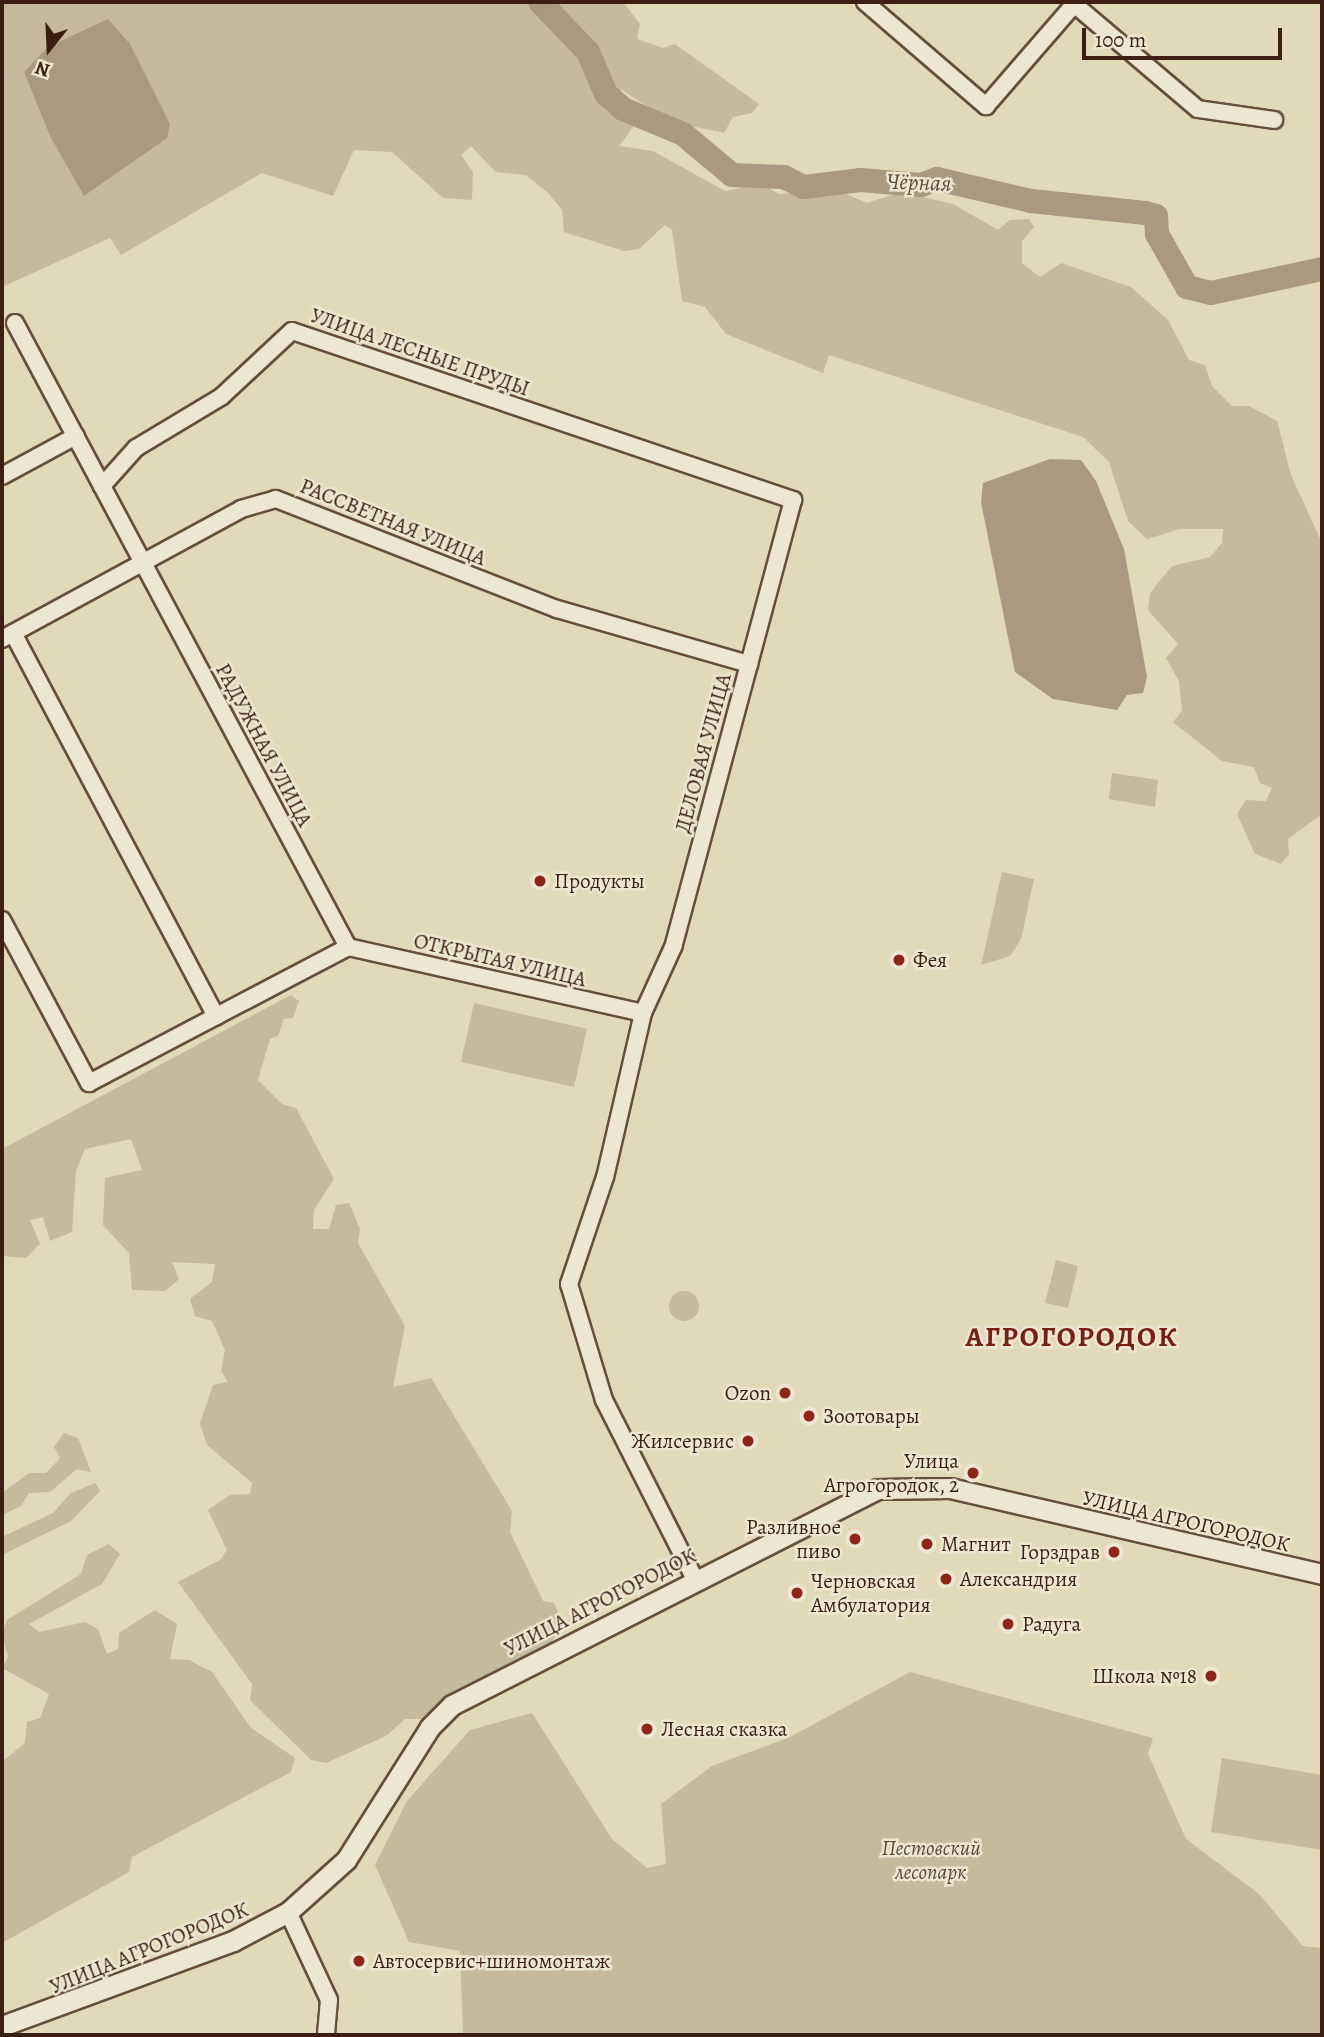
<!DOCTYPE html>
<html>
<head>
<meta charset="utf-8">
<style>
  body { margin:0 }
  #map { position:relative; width:1324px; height:2037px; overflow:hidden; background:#e2d9b9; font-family:Alegreya,serif }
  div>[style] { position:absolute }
  .green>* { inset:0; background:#c6b99d }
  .round { border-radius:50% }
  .water>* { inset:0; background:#aa9980 }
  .river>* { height:24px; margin:-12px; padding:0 12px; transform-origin:12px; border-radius:12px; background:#aa9980 }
  .roads { filter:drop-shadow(2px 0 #664d3c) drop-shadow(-2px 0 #664d3c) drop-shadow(0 2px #664d3c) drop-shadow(0 -2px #664d3c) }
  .minor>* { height:16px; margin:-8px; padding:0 8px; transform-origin:8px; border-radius:8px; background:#ece6d2 }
  .tertiary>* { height:19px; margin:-9.5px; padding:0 9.5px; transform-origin:9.5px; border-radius:9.5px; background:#ece6d2 }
  .dots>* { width:19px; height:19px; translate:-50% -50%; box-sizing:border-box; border:4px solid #ece6d2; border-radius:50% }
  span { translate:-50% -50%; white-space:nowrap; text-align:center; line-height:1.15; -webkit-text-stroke:5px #ece6d2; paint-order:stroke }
  .street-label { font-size:21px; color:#3d1e12 }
  .poi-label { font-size:21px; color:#3d1e12 }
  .left { translate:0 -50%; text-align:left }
  .right { translate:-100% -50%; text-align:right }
  .park-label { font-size:21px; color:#5f4535; font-style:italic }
  .water-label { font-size:23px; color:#634938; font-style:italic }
  .district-label { font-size:28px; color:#7a1f14; font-weight:700; letter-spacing:2px }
  .frame { position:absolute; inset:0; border:4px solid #3d1e12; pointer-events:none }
  .north { position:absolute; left:14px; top:14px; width:70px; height:70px; -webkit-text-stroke:5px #ece6d2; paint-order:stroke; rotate:198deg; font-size:19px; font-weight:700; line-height:28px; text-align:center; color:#3d1e12 }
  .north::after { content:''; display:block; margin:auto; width:24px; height:32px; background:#3d1e12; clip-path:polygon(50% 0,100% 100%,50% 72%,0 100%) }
  .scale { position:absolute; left:1082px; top:28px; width:200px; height:32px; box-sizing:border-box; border:4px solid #3d1e12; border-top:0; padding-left:9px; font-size:21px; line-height:24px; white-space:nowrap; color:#3d1e12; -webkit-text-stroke:5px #ece6d2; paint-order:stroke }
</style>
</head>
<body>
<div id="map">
  <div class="green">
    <div style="clip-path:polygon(2px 2px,623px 2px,640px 24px,637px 39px,663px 48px,675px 44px,759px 104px,752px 113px,733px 117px,724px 133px,672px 122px,622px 90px,606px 94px,602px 102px,634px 126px,619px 146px,653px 151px,725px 191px,761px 184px,779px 194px,839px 191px,867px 203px,901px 192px,953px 204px,998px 230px,1010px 220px,1029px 219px,1034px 227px,1022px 241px,1022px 263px,1040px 277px,1061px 263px,1131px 287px,1168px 320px,1189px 360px,1205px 365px,1212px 386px,1232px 406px,1249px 406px,1277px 421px,1291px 475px,1322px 543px,1322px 814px,1288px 839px,1289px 854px,1281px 864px,1255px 854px,1237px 814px,1246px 800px,1266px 801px,1272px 788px,1260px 783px,1254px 767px,1222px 761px,1173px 722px,1182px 711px,1179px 681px,1166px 658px,1178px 644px,1148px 610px,1150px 593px,1172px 566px,1210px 557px,1222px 543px,1223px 529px,1180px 529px,1147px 539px,1128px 521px,1109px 462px,1083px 437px,829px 355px,823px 373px,726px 334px,705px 307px,682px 301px,672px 230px,665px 225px,639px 249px,624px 251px,564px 232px,562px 210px,548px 193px,526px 175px,496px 172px,471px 146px,461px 155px,473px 172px,472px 200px,443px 198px,392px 152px,354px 150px,333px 196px,262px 173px,121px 255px,110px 238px,2px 287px)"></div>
    <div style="clip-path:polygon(1112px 773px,1158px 780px,1155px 807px,1109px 799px)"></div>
    <div style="clip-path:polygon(1002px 872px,1034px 879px,1021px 939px,1010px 956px,981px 965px)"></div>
    <div style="clip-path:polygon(291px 995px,299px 1001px,293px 1018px,284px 1019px,278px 1036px,270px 1039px,258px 1080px,282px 1104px,296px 1108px,334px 1179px,314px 1210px,313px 1229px,329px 1229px,336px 1205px,349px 1203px,360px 1229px,358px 1243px,405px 1326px,393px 1387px,431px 1378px,512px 1511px,510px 1532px,543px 1601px,554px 1603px,561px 1619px,552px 1642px,421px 1719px,405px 1719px,386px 1736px,326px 1763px,311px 1760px,250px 1700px,252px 1684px,178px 1582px,220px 1560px,227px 1550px,208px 1510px,230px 1495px,250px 1494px,252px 1483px,207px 1445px,200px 1423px,213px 1385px,228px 1382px,221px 1371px,225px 1350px,212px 1321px,195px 1316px,190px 1299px,212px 1282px,215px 1264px,172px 1262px,179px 1279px,165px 1291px,132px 1290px,129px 1253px,103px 1225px,105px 1178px,142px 1170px,131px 1139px,85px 1149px,76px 1171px,72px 1232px,50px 1241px,43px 1217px,30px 1220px,40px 1244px,26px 1258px,2px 1256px,2px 1149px)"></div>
    <div style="clip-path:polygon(474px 1003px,587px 1029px,574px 1087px,461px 1062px)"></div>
    <div style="clip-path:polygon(1056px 1260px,1078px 1266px,1068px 1308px,1045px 1303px)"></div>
    <div class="round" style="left:669px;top:1291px;width:30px;height:30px"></div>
    <div style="clip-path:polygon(64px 1433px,78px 1438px,91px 1472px,77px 1469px,50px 1492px,29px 1493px,21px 1506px,2px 1515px,2px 1493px,29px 1473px,46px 1473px,60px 1458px,54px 1447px)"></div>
    <div style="clip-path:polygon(95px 1483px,100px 1491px,71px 1521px,2px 1555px,2px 1537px,53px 1513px,71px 1493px)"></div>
    <div style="clip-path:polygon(109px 1544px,120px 1554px,102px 1584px,29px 1624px,39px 1632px,85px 1622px,98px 1629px,107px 1654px,118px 1649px,119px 1633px,155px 1610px,177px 1624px,170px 1659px,189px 1660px,212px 1672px,251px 1728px,295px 1758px,291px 1772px,132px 1857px,129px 1872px,2px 1943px,2px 1762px,25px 1743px,27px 1722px,40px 1718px,49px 1694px,2px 1668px,8px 1657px,2px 1634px,7px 1620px,81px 1574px,87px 1555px)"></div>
    <div style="clip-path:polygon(910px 1672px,1153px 1738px,1148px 1754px,1186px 1839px,1259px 1894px,1303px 1946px,1322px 1948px,1322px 2035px,463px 2035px,460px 1951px,409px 1942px,375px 1865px,407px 1801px,470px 1730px,532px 1713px,612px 1839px,647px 1868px,666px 1864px,661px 1804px,712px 1766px,790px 1737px)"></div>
    <div style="clip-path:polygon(1222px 1758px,1322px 1775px,1322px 1850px,1211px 1832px)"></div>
  </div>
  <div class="water">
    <div style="clip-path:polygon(108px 19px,130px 44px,170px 124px,167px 138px,84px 196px,50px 136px,24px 72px,48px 47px)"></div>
    <div style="clip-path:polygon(1050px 459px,1081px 460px,1096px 481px,1124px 549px,1147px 677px,1143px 693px,1127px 695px,1117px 710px,1053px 699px,1015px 672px,981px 502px,983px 483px)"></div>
  </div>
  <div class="river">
    <div style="left:540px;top:2px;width:69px;rotate:46.2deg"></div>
    <div style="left:588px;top:52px;width:46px;rotate:66.8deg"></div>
    <div style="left:606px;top:94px;width:23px;rotate:41deg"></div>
    <div style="left:623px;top:109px;width:65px;rotate:22.6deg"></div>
    <div style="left:683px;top:134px;width:64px;rotate:39.9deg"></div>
    <div style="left:732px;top:175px;width:52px;rotate:2.2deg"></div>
    <div style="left:784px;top:177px;width:22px;rotate:27deg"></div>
    <div style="left:804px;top:187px;width:56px;rotate:-7.1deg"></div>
    <div style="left:860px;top:180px;width:61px;rotate:4.7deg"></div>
    <div style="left:921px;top:185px;width:17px;rotate:-21deg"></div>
    <div style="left:937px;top:179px;width:97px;rotate:13.2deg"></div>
    <div style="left:1031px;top:201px;width:115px;rotate:6deg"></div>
    <div style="left:1145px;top:213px;width:11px;rotate:15deg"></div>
    <div style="left:1156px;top:216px;width:18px;rotate:87deg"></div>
    <div style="left:1157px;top:234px;width:61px;rotate:60.5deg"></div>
    <div style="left:1187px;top:287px;width:25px;rotate:14deg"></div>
    <div style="left:1211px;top:293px;width:114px;rotate:-12.2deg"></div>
  </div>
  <div class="roads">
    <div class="minor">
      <div style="left:865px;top:2px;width:160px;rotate:40.7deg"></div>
      <div style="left:986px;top:106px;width:138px;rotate:-49.1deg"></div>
      <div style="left:1074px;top:4px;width:162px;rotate:40.3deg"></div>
      <div style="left:1198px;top:109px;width:77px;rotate:8.2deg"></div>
      <div style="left:15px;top:323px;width:185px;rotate:61.9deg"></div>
      <div style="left:102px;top:486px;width:51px;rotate:-48.2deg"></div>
      <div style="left:136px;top:448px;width:99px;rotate:-31deg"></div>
      <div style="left:221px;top:397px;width:97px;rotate:-42.9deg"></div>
      <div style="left:292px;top:331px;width:529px;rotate:18.64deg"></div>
      <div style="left:793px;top:500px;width:461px;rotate:105deg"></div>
      <div style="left:674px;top:945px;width:75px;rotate:114.5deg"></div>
      <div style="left:643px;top:1013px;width:168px;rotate:103deg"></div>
      <div style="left:605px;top:1177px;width:113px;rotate:108.6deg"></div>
      <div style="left:569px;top:1284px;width:121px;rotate:73.2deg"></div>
      <div style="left:604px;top:1400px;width:201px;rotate:63.1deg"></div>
      <div style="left:2px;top:476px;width:84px;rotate:-28.4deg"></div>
      <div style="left:102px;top:486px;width:523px;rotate:61.91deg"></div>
      <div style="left:13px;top:633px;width:434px;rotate:62.1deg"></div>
      <div style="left:2px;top:639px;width:272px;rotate:-28.5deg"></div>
      <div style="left:241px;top:509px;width:36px;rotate:-16deg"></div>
      <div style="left:276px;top:499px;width:302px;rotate:21.4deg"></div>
      <div style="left:557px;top:609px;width:200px;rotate:16deg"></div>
      <div style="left:2px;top:920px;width:185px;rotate:61.9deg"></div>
      <div style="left:89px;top:1083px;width:293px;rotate:-27.7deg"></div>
      <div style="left:348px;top:947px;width:302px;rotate:12.6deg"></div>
      <div style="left:288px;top:1912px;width:97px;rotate:65deg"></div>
      <div style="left:329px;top:2000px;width:35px;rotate:95deg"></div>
    </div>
    <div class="tertiary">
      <div style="left:2px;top:2026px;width:246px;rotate:-20.2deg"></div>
      <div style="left:233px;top:1941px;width:62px;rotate:-27.8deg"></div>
      <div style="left:288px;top:1912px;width:78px;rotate:-41.9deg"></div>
      <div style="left:346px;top:1860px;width:157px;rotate:-57.7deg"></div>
      <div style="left:430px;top:1727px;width:31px;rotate:-45deg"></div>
      <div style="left:452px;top:1705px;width:477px;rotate:-26.9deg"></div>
      <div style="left:877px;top:1489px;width:73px;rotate:-0.8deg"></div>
      <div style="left:950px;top:1488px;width:382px;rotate:13deg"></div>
    </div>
  </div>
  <div class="dots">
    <div style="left:540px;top:881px;background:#8f2418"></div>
    <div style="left:899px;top:960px;background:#8f2418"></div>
    <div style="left:785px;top:1393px;background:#8f2418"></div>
    <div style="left:809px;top:1416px;background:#8f2418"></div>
    <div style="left:748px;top:1441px;background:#8f2418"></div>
    <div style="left:973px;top:1473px;background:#8f2418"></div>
    <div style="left:855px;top:1539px;background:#8f2418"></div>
    <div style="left:927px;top:1544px;background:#8f2418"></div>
    <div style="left:1114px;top:1552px;background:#8f2418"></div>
    <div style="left:946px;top:1579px;background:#8f2418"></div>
    <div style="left:797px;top:1593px;background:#8f2418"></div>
    <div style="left:1008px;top:1624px;background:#8f2418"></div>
    <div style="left:1211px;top:1676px;background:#8f2418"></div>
    <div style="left:647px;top:1729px;background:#8f2418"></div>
    <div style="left:359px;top:1961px;background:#8f2418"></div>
  </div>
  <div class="street-label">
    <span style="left:420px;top:352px;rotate:19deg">УЛИЦА ЛЕСНЫЕ ПРУДЫ</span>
    <span style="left:393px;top:522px;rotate:22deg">РАССВЕТНАЯ УЛИЦА</span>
    <span style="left:264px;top:745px;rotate:62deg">РАДУЖНАЯ УЛИЦА</span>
    <span style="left:703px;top:753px;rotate:-75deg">ДЕЛОВАЯ УЛИЦА</span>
    <span style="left:500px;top:960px;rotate:13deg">ОТКРЫТАЯ УЛИЦА</span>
    <span style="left:1186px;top:1521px;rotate:13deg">УЛИЦА АГРОГОРОДОК</span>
    <span style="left:600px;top:1602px;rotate:-27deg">УЛИЦА АГРОГОРОДОК</span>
    <span style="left:149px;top:1948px;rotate:-22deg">УЛИЦА АГРОГОРОДОК</span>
  </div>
  <div class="poi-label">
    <span class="left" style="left:554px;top:881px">Продукты</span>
    <span class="left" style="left:913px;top:960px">Фея</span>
    <span class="right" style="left:771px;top:1393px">Ozon</span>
    <span class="left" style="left:823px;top:1416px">Зоотовары</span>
    <span class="right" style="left:734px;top:1441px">Жилсервис</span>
    <span class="right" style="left:959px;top:1473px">Улица<br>Агрогородок, 2</span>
    <span class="right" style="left:841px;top:1539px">Разливное<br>пиво</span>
    <span class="left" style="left:941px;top:1544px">Магнит</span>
    <span class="right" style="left:1100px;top:1552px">Горздрав</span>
    <span class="left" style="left:960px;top:1579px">Александрия</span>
    <span class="left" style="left:811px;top:1593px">Черновская<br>Амбулатория</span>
    <span class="left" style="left:1022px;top:1624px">Радуга</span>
    <span class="right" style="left:1197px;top:1676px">Школа №18</span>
    <span class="left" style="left:661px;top:1729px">Лесная сказка</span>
    <span class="left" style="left:373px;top:1961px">Автосервис+шиномонтаж</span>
  </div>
  <div class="park-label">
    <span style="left:931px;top:1860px">Пестовский<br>лесопарк</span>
  </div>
  <div class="water-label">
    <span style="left:919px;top:183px;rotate:2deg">Чёрная</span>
  </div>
  <div class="district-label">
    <span style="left:1072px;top:1337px">АГРОГОРОДОК</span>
  </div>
  <div class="frame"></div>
  <div class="north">N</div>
  <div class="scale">100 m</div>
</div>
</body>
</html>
